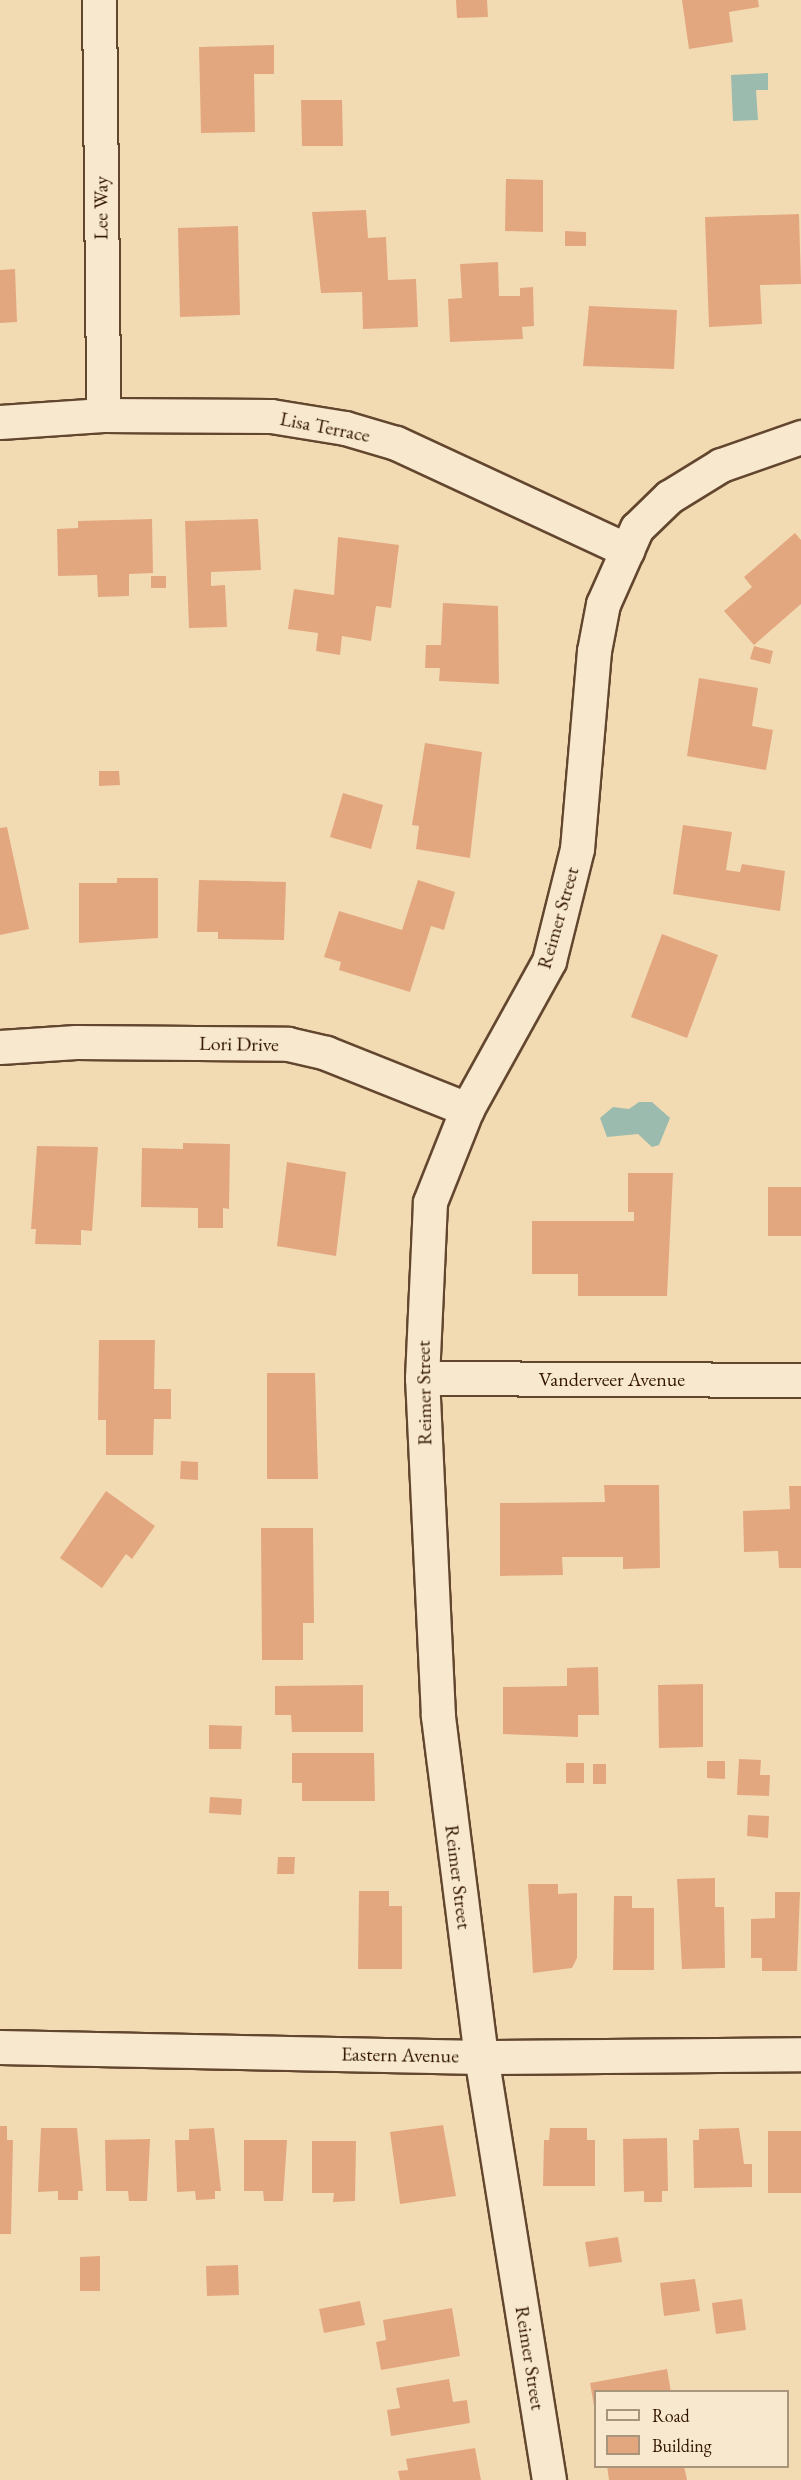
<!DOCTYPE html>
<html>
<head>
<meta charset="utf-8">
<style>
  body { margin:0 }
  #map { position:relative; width:801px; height:2480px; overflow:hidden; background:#f2dbb3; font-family:"EB Garamond",serif }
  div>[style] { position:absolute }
  .water>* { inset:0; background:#9bbbae }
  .building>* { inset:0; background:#e3a780 }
  .roads { filter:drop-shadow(2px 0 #63462e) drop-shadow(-2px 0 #63462e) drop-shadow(0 2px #63462e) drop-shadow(0 -2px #63462e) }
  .minor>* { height:33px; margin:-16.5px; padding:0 16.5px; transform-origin:16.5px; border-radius:16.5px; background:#f7e8ce }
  span { translate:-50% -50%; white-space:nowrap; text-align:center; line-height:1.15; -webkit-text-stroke:4.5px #f7e8ce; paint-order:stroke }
  .street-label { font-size:20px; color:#331501 }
  .legend { position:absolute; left:594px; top:2390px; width:195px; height:78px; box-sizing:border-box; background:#f7e8ce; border:2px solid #a9947c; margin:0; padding:8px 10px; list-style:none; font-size:18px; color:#331501 }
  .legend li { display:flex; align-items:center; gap:12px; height:30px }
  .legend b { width:30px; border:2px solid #a9947c }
</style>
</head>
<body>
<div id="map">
  <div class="water">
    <div style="clip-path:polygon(768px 73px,768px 90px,756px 90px,758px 120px,733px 121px,731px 75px)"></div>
    <div style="clip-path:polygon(639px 1102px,652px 1102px,670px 1118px,659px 1145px,652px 1147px,638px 1134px,607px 1137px,600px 1118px,613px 1107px,629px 1109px)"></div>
  </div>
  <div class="building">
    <div style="clip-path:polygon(456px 0,487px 0,488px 17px,457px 18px)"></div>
    <div style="clip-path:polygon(682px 0,758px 0,759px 7px,729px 12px,733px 42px,689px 49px)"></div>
    <div style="clip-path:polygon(274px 45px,274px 74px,254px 74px,255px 132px,201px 133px,199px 47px)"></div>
    <div style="clip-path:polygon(301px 100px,342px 100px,343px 146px,302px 146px)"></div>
    <div style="clip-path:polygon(506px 179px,543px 180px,543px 232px,505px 231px)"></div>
    <div style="clip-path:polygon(366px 210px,368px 238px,386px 237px,388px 280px,416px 279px,418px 327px,363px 329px,362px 292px,321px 293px,312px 212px)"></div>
    <div style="clip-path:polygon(799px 214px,801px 284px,760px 285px,762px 324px,709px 327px,705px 217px)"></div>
    <div style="clip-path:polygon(238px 226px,240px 315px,180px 317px,178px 228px)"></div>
    <div style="clip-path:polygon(565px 231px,586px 232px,586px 246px,565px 246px)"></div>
    <div style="clip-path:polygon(498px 262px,499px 296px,520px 296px,520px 288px,533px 287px,534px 326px,522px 327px,523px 339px,450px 342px,448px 299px,462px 298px,460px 264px)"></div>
    <div style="clip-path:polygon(15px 269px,17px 322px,0 323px,0 270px)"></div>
    <div style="clip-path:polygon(589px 306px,677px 310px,674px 369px,583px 366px)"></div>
    <div style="clip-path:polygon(152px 519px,153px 573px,129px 574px,129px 596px,98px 597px,97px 575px,58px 576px,57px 529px,78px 528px,78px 521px)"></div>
    <div style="clip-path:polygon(258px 519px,261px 570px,211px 572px,211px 586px,225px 585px,227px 627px,189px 628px,185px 521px)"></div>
    <div style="clip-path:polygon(795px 533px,801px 540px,801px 604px,754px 645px,724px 611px,752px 587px,744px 577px)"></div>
    <div style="clip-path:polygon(338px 537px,399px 545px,391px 608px,376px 606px,371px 641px,342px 636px,340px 655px,316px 651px,318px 633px,288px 629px,294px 589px,334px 595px)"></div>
    <div style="clip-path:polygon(151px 576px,166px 576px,166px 588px,151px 588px)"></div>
    <div style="clip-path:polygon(443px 603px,498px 606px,499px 684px,439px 681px,440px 668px,425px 668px,426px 645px,441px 645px)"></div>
    <div style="clip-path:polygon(754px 646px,773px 651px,770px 664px,750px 659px)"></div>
    <div style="clip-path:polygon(699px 678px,758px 688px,752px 726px,773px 730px,766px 770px,687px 756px)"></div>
    <div style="clip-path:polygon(425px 743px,482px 752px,470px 858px,416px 849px,419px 826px,412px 825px)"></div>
    <div style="clip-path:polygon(99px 771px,119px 771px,120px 785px,99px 786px)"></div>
    <div style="clip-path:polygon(343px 793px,383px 805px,371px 849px,330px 837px)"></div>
    <div style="clip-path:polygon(683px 825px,732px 832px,726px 870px,740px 872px,742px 864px,785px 871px,780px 911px,673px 894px)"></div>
    <div style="clip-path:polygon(7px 827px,29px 929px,0 935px,0 828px)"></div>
    <div style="clip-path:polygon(117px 878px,158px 878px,158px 938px,79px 943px,79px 883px,117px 883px)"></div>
    <div style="clip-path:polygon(199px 880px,286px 882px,284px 940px,218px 939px,218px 932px,197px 932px)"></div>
    <div style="clip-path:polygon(418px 880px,455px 892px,444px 930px,431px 926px,410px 992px,339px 970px,341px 962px,324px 957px,339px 911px,402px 930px)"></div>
    <div style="clip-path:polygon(662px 934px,718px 955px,687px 1038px,631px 1017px)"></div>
    <div style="clip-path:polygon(183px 1143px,230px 1144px,229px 1209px,223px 1208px,223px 1228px,198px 1228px,198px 1208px,141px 1207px,142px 1148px,183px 1149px)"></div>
    <div style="clip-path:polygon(37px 1146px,98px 1147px,92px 1231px,81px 1230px,81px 1245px,35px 1244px,36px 1229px,31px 1229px)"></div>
    <div style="clip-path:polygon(287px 1162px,346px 1172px,336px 1256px,277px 1246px)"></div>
    <div style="clip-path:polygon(628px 1173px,673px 1173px,667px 1296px,578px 1296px,578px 1274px,532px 1274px,532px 1221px,634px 1221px,634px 1212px,628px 1212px)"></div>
    <div style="clip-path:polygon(768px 1187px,801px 1187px,801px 1236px,768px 1236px)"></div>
    <div style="clip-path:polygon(99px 1340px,155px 1340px,154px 1389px,171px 1389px,171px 1419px,154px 1419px,153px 1455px,106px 1455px,106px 1420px,98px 1420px)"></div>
    <div style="clip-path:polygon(267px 1373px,315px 1373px,318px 1479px,267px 1479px)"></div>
    <div style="clip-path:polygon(181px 1461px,198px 1462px,198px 1480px,180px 1479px)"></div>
    <div style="clip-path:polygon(604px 1485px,659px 1485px,660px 1568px,623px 1569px,623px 1557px,562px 1557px,563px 1575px,500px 1576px,500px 1503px,605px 1502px)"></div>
    <div style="clip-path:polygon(789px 1486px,801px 1486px,801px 1568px,779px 1568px,778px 1551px,744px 1552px,743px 1511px,790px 1509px)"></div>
    <div style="clip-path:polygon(106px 1491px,155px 1526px,132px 1559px,126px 1554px,102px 1588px,60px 1558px)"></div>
    <div style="clip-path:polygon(261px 1528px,313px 1528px,314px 1623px,303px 1623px,303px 1660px,262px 1660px)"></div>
    <div style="clip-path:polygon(598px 1667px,599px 1715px,578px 1715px,578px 1737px,503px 1734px,503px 1687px,567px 1686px,567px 1668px)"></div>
    <div style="clip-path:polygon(703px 1684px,703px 1747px,659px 1748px,658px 1685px)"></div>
    <div style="clip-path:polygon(363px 1685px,363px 1732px,292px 1732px,291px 1715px,275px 1715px,275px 1686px)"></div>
    <div style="clip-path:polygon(209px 1725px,242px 1726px,241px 1749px,209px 1749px)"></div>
    <div style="clip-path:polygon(292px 1753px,374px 1753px,375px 1801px,302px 1801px,302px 1783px,292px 1783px)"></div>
    <div style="clip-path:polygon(739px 1759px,761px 1760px,760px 1775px,770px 1775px,769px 1796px,737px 1795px)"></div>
    <div style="clip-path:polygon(707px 1761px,725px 1761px,725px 1779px,707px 1778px)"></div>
    <div style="clip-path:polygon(566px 1763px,584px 1763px,584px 1783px,566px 1783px)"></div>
    <div style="clip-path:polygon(593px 1764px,606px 1764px,606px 1784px,593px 1784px)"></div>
    <div style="clip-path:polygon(210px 1797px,242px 1799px,241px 1815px,209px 1813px)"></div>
    <div style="clip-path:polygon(748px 1815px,769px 1816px,768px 1838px,747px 1836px)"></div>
    <div style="clip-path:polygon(278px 1857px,295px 1857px,294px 1874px,277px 1874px)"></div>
    <div style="clip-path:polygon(715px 1878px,715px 1907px,724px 1907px,725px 1968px,682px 1969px,677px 1879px)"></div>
    <div style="clip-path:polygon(528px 1884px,558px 1884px,558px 1894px,577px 1893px,577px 1958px,572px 1968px,533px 1973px)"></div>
    <div style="clip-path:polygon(359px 1891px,389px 1891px,389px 1906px,402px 1906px,402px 1969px,358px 1969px)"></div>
    <div style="clip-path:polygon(775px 1892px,800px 1892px,797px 1971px,762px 1971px,762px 1958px,751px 1958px,751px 1919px,775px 1918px)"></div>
    <div style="clip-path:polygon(614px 1896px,632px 1896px,632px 1908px,654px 1908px,654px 1970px,613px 1970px)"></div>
    <div style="clip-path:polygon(443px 2125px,456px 2196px,400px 2204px,390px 2132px)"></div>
    <div style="clip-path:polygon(0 2126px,7px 2126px,7px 2140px,13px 2140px,11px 2234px,0 2234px)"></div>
    <div style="clip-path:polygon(41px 2128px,77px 2128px,83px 2191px,78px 2191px,78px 2200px,58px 2200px,58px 2191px,38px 2192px)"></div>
    <div style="clip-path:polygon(214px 2128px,221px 2191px,215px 2191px,215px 2199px,196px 2200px,195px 2191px,177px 2192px,175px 2140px,189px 2140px,189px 2129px)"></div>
    <div style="clip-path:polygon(550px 2128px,587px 2128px,587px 2140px,595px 2140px,595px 2186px,543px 2186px,544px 2140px,549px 2140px)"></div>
    <div style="clip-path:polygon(739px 2128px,744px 2164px,752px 2164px,752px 2187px,694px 2188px,693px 2140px,699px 2140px,699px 2129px)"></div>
    <div style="clip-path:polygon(768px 2131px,801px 2131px,801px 2193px,768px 2193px)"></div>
    <div style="clip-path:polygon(667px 2138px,668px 2191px,662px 2191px,662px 2202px,644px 2202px,644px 2191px,624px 2192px,623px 2139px)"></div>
    <div style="clip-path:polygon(150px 2139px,147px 2201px,129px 2201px,128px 2191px,106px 2191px,105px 2140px)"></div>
    <div style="clip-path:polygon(244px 2140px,287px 2140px,283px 2201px,264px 2201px,263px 2191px,244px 2191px)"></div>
    <div style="clip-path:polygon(312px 2141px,356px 2141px,355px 2201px,333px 2202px,334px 2193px,312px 2193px)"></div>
    <div style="clip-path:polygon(618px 2237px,622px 2262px,589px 2267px,585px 2242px)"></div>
    <div style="clip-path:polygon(100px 2256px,100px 2291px,80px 2291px,80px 2257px)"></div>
    <div style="clip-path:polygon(238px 2265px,239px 2295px,207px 2296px,206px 2266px)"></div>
    <div style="clip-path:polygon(695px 2279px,700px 2311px,664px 2316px,660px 2283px)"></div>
    <div style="clip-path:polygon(742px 2299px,746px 2330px,716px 2334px,712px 2303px)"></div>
    <div style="clip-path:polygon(360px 2301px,365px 2325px,324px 2333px,319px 2309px)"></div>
    <div style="clip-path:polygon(452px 2308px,460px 2356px,381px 2370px,376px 2342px,386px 2340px,383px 2320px)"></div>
    <div style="clip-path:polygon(667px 2369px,671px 2392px,596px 2392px,594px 2406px,590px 2383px)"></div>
    <div style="clip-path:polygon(449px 2379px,453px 2402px,467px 2400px,470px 2423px,391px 2436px,387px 2410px,400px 2408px,396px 2388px)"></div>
    <div style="clip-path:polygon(475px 2448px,481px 2480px,400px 2480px,398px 2471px,408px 2470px,406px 2459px)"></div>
    <div style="clip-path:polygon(607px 2466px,684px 2466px,687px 2480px,609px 2480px)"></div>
  </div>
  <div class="roads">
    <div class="minor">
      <div style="left:99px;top:0;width:415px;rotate:89.4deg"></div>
      <div style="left:0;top:422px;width:103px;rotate:-3.9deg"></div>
      <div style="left:103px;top:415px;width:168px;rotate:0.3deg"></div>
      <div style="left:271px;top:416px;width:75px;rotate:9.2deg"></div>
      <div style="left:345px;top:428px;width:53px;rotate:16.4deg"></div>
      <div style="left:396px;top:443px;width:255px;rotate:24.9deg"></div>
      <div style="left:0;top:1047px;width:76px;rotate:-3.8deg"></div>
      <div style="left:76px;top:1042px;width:212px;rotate:0.5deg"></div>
      <div style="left:288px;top:1044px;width:39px;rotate:13deg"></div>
      <div style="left:326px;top:1053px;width:152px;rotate:21.7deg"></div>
      <div style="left:422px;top:1378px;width:379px;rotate:0.3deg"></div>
      <div style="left:0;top:2047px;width:481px;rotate:1.2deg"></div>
      <div style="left:481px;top:2057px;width:320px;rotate:-0.5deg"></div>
      <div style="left:549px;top:2480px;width:428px;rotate:-99.1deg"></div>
      <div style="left:481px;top:2057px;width:344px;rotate:-97.2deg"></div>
      <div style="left:438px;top:1716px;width:338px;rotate:-92.7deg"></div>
      <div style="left:422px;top:1378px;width:176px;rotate:-87.4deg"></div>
      <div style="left:430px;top:1202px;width:100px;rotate:-68.3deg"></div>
      <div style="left:467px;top:1109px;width:169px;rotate:-61deg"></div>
      <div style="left:549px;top:961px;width:115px;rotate:-76deg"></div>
      <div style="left:577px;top:849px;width:199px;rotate:-85.1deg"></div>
      <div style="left:594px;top:651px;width:48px;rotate:-79.2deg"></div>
      <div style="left:603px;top:604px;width:59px;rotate:-66deg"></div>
      <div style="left:627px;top:550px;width:24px;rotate:-66deg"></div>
      <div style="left:637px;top:528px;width:45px;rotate:-44.1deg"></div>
      <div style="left:669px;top:497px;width:61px;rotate:-31.6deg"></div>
      <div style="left:721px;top:465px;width:85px;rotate:-19.3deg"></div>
    </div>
  </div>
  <div class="street-label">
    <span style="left:101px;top:208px;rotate:-90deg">Lee Way</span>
    <span style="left:325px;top:427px;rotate:11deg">Lisa Terrace</span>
    <span style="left:558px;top:918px;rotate:-74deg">Reimer Street</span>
    <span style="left:239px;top:1044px;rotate:1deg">Lori Drive</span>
    <span style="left:612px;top:1379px">Vanderveer Avenue</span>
    <span style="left:424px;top:1393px;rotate:-91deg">Reimer Street</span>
    <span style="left:458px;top:1877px;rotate:83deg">Reimer Street</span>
    <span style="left:400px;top:2055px;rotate:1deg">Eastern Avenue</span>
    <span style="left:530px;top:2358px;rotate:81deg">Reimer Street</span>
  </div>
  <ul class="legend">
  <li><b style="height:8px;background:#f7e8ce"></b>Road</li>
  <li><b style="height:16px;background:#e3a780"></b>Building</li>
  </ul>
</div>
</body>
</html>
